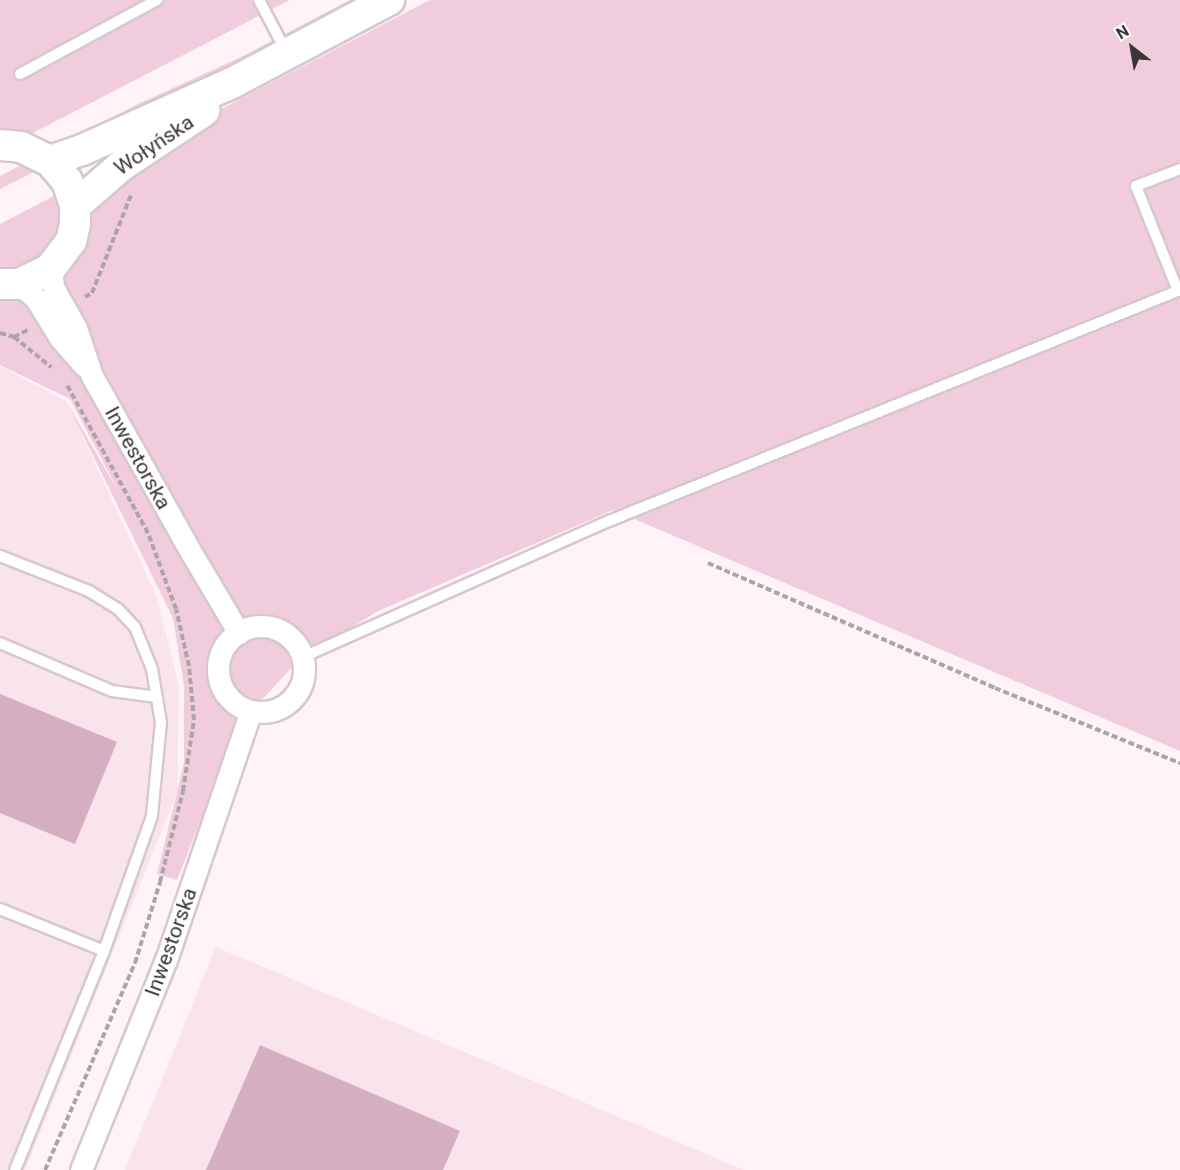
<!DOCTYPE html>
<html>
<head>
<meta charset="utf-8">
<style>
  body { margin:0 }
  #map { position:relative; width:1180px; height:1170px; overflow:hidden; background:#fff3f8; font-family:Roboto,sans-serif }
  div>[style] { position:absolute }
  .built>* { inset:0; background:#f9e3ed }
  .green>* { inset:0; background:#f1ccdc }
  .building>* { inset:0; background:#d5afc0 }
  .path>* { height:4px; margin-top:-2px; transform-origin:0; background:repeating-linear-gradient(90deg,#ada4a7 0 6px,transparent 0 9px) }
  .roads { filter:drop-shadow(2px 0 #d6c8ce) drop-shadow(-2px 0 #d6c8ce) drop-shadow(0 2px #d6c8ce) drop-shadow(0 -2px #d6c8ce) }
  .lane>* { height:10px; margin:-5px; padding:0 5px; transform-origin:5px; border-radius:5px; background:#fff }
  .street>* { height:21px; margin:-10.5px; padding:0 10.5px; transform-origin:10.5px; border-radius:10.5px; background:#fff }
  .street>.ring { margin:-10.5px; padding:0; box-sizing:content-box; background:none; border:21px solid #fff; border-radius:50% }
  .secondary>* { height:30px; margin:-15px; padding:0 15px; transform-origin:15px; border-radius:15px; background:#fff }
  span { translate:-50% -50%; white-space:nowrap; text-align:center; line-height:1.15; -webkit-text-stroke:4.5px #fff; paint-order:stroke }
  .street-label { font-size:21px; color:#3b3638 }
  .north { position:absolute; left:1102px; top:18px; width:60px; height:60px; -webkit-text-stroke:4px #fff; paint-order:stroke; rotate:329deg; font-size:16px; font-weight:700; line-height:24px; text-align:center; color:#3b3638 }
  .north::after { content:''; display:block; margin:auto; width:21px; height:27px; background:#3b3638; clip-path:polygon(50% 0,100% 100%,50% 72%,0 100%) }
</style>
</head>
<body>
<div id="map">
  <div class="built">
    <div style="clip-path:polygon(0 366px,66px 401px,156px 595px,179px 686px,177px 793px,25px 1170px,0 1170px)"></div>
    <div style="clip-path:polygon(216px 947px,744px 1170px,125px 1170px)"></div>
  </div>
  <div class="green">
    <div style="clip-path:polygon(0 0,290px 0,0 150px)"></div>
    <div style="clip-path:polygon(350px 0,361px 0,89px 143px,68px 141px,138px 104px,241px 57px)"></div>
    <div style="clip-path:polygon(430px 0,1180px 0,1180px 751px,613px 510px,378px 611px,298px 661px,255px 707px,222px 766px,177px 880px,157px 874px,184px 763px,184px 686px,173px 618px,66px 401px,120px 494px,70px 399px,0 365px,0 224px)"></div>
    <div style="clip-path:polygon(48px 151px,40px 169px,0 189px,0 176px)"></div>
  </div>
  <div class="building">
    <div style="clip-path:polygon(0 694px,117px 742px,75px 844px,0 813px)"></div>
    <div style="clip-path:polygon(260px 1045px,460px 1131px,443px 1170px,206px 1170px)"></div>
  </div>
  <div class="path">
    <div style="left:85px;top:297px;width:8px;rotate:-30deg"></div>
    <div style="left:92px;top:293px;width:105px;rotate:-68.3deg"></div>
    <div style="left:0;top:333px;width:15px;rotate:16deg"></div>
    <div style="left:14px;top:337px;width:18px;rotate:-27deg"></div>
    <div style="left:14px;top:337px;width:48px;rotate:39deg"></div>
    <div style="left:708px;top:563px;width:313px;rotate:23.5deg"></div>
    <div style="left:995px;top:688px;width:200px;rotate:22.1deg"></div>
    <div style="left:45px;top:1170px;width:226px;rotate:-66.5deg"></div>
    <div style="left:135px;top:963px;width:85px;rotate:-72.8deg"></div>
    <div style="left:160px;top:882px;width:94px;rotate:-75.8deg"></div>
    <div style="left:183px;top:791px;width:72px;rotate:-81.2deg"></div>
    <div style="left:194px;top:720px;width:54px;rotate:-95.3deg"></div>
    <div style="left:189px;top:666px;width:58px;rotate:-102.8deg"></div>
    <div style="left:176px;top:609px;width:81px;rotate:-110.2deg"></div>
    <div style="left:148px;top:533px;width:171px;rotate:-118.7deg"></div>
  </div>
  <div class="roads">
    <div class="lane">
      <div style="left:259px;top:0;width:60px;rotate:62.2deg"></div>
      <div style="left:20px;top:74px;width:156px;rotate:-28.4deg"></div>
      <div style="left:1178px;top:291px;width:113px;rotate:-111.8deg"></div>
      <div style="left:1136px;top:186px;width:47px;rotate:-21.1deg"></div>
      <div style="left:0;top:556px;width:96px;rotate:21.5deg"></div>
      <div style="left:89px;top:591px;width:34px;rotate:32deg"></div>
      <div style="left:118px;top:609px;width:25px;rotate:47deg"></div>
      <div style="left:135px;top:627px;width:45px;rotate:68deg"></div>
      <div style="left:152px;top:669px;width:54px;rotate:80.4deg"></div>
      <div style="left:161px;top:722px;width:94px;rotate:95.5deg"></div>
      <div style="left:152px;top:816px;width:143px;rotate:109.6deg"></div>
      <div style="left:104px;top:951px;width:236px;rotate:112.1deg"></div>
      <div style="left:0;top:643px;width:122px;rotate:23.2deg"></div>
      <div style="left:112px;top:691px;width:45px;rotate:7.6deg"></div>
      <div style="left:303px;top:657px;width:335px;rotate:-24deg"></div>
      <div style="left:609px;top:521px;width:616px;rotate:-22.03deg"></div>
      <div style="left:0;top:909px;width:112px;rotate:22deg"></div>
    </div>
    <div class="street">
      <div style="left:50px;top:269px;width:20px;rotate:79deg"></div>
      <div style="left:54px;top:289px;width:45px;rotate:60.6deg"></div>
      <div style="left:76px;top:328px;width:51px;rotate:71.6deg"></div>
      <div style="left:92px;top:376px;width:204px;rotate:60.7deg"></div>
      <div style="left:192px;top:554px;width:92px;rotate:59.3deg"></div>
      <div style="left:19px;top:284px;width:23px;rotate:41deg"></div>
      <div style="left:36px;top:299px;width:46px;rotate:58.4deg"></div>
      <div style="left:60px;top:338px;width:37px;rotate:49deg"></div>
      <div class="ring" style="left:218px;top:626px;width:65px;height:65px"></div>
      <div style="left:81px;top:1170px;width:227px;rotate:-68deg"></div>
      <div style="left:166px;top:960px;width:263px;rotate:-71.2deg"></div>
    </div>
    <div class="secondary">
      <div style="left:0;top:145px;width:21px;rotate:5deg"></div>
      <div style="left:21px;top:147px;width:32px;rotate:26deg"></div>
      <div style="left:50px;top:161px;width:26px;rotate:50deg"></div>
      <div style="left:67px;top:181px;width:26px;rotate:72deg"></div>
      <div style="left:75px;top:206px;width:18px;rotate:90deg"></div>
      <div style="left:75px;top:224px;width:17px;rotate:103deg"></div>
      <div style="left:71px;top:241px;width:35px;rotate:127deg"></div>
      <div style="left:50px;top:269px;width:34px;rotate:154deg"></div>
      <div style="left:19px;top:284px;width:19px;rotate:180deg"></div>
      <div style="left:50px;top:161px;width:34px;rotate:-19deg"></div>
      <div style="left:82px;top:150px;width:164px;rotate:-24.1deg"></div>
      <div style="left:232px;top:83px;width:178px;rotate:-27.9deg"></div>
      <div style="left:75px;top:206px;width:61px;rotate:-41deg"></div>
      <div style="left:121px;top:166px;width:100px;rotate:-33.5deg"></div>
    </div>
  </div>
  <div class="street-label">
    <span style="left:154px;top:145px;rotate:-34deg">Wołyńska</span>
    <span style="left:138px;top:458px;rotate:61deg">Inwestorska</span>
    <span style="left:171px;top:942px;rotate:-70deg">Inwestorska</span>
  </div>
  <div class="north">N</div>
</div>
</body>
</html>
